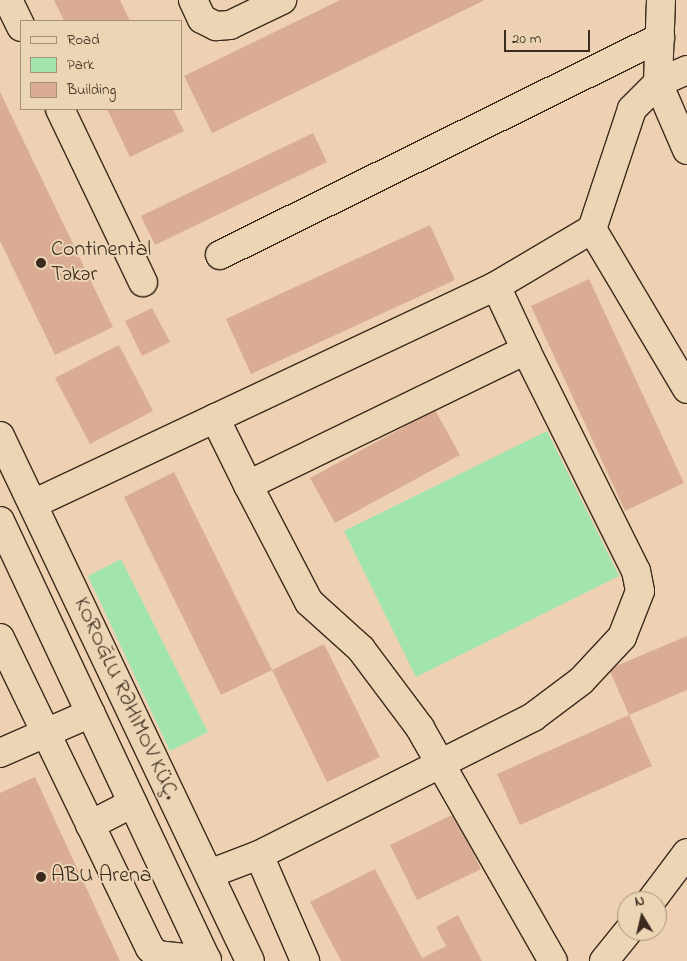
<!DOCTYPE html>
<html>
<head>
<meta charset="utf-8">
<style>
  body { margin:0 }
  #map { position:relative; width:687px; height:961px; overflow:hidden; background:#eed1b2; font-family:"Indie Flower",sans-serif }
  div>[style] { position:absolute }
  .green>* { inset:0; background:#a2e4ae }
  .building>* { inset:0; background:#dbac94 }
  .roads { filter:drop-shadow(1px 0 #3b2a1e) drop-shadow(-1px 0 #3b2a1e) drop-shadow(0 1px #3b2a1e) drop-shadow(0 -1px #3b2a1e) }
  .minor>* { height:28px; margin:-14px; padding:0 14px; transform-origin:14px; border-radius:14px; background:#ecd5b5 }
  .major>* { height:28px; margin:-14px; padding:0 14px; transform-origin:14px; border-radius:14px; background:#ecd5b5 }
  .dots>* { width:14px; height:14px; translate:-50% -50%; box-sizing:border-box; border:2px solid #ecd5b5; border-radius:50% }
  span { translate:-50% -50%; white-space:nowrap; text-align:center; line-height:1.15; -webkit-text-stroke:4px #ecd5b5; paint-order:stroke }
  .poi-label { font-size:22px; color:#3b2a1e }
  .left { translate:0 -50%; text-align:left }
  .street-label { font-size:22px; color:#3b2a1e }
  .legend { position:absolute; left:20px; top:20px; width:162px; height:90px; box-sizing:border-box; background:#ecd5b5; border:1px solid #a59179; margin:0; padding:6px 9px; list-style:none; font-size:15px; color:#3b2a1e }
  .legend li { display:flex; align-items:center; gap:10px; height:25px }
  .legend b { width:25px; border:1px solid #a59179 }
  .north { position:absolute; left:617px; top:891px; width:50px; height:50px; box-sizing:border-box; background:#ecd5b5; border:1px solid #a59179; border-radius:50%; rotate:351deg; font-size:14px; font-weight:700; line-height:20px; text-align:center; color:#3b2a1e }
  .north::after { content:''; display:block; margin:auto; width:18px; height:22px; background:#3b2a1e; clip-path:polygon(50% 0,100% 100%,50% 72%,0 100%) }
  .scale { position:absolute; left:504px; top:30px; width:86px; height:22px; box-sizing:border-box; border:2px solid #3b2a1e; border-top:0; padding-left:6px; font-size:15px; line-height:18px; white-space:nowrap; color:#3b2a1e; -webkit-text-stroke:4px #ecd5b5; paint-order:stroke }
</style>
</head>
<body>
<div id="map">
  <div class="green">
    <div style="clip-path:polygon(547px 431px,619px 576px,416px 677px,344px 531px)"></div>
    <div style="clip-path:polygon(121px 559px,208px 732px,170px 751px,88px 576px)"></div>
  </div>
  <div class="building">
    <div style="clip-path:polygon(54px 0,120px 0,130px 21px,64px 21px)"></div>
    <div style="clip-path:polygon(340px 0,485px 0,212px 133px,184px 76px)"></div>
    <div style="clip-path:polygon(0 92px,113px 327px,55px 355px,0 241px)"></div>
    <div style="clip-path:polygon(107px 109px,173px 109px,184px 131px,130px 157px)"></div>
    <div style="clip-path:polygon(313px 133px,327px 162px,155px 245px,141px 216px)"></div>
    <div style="clip-path:polygon(430px 225px,455px 280px,251px 374px,226px 319px)"></div>
    <div style="clip-path:polygon(589px 279px,684px 483px,625px 511px,531px 306px)"></div>
    <div style="clip-path:polygon(152px 308px,170px 342px,142px 356px,125px 321px)"></div>
    <div style="clip-path:polygon(119px 345px,153px 411px,90px 444px,55px 378px)"></div>
    <div style="clip-path:polygon(435px 410px,460px 455px,335px 523px,310px 478px)"></div>
    <div style="clip-path:polygon(174px 472px,272px 670px,324px 644px,380px 757px,327px 782px,272px 670px,221px 695px,124px 497px)"></div>
    <div style="clip-path:polygon(687px 636px,687px 690px,629px 715px,652px 766px,520px 825px,497px 774px,629px 715px,609px 669px)"></div>
    <div style="clip-path:polygon(35px 777px,120px 961px,0 961px,0 793px)"></div>
    <div style="clip-path:polygon(454px 814px,481px 869px,417px 900px,390px 845px)"></div>
    <div style="clip-path:polygon(375px 869px,422px 958px,446px 946px,436px 927px,458px 915px,482px 961px,341px 961px,310px 902px)"></div>
  </div>
  <div class="roads">
    <div class="minor">
      <div style="left:8px;top:0;width:30px;rotate:64deg"></div>
      <div style="left:193px;top:0;width:21px;rotate:65deg"></div>
      <div style="left:202px;top:19px;width:16px;rotate:27deg"></div>
      <div style="left:216px;top:26px;width:14px;rotate:-4deg"></div>
      <div style="left:230px;top:25px;width:58px;rotate:-25.7deg"></div>
      <div style="left:661px;top:0;width:83px;rotate:92.1deg"></div>
      <div style="left:658px;top:83px;width:37px;rotate:135deg"></div>
      <div style="left:632px;top:109px;width:126px;rotate:108.4deg"></div>
      <div style="left:592px;top:229px;width:186px;rotate:59.3deg"></div>
      <div style="left:687px;top:70px;width:32px;rotate:156deg"></div>
      <div style="left:658px;top:83px;width:73px;rotate:66.6deg"></div>
      <div style="left:60px;top:109px;width:192px;rotate:64.4deg"></div>
      <div style="left:220px;top:255px;width:491px;rotate:-26.3deg"></div>
      <div style="left:496px;top:286px;width:71px;rotate:64.9deg"></div>
      <div style="left:526px;top:350px;width:309px;rotate:154.1deg"></div>
      <div style="left:248px;top:485px;width:132px;rotate:62.5deg"></div>
      <div style="left:309px;top:602px;width:70px;rotate:42.1deg"></div>
      <div style="left:361px;top:649px;width:99px;rotate:53.2deg"></div>
      <div style="left:420px;top:728px;width:268px;rotate:60.3deg"></div>
      <div style="left:215px;top:418px;width:75px;rotate:63.8deg"></div>
      <div style="left:33px;top:504px;width:512px;rotate:-25.21deg"></div>
      <div style="left:496px;top:286px;width:112px;rotate:-30.7deg"></div>
      <div style="left:0;top:638px;width:344px;rotate:64.2deg"></div>
      <div style="left:150px;top:948px;width:10px;rotate:45deg"></div>
      <div style="left:157px;top:955px;width:50px;rotate:5.7deg"></div>
      <div style="left:0;top:753px;width:99px;rotate:-23.7deg"></div>
      <div style="left:90px;top:825px;width:48px;rotate:-27.1deg"></div>
      <div style="left:259px;top:855px;width:116px;rotate:66.5deg"></div>
      <div style="left:209px;top:874px;width:53px;rotate:-20.8deg"></div>
      <div style="left:259px;top:855px;width:307px;rotate:-26.7deg"></div>
      <div style="left:533px;top:717px;width:60px;rotate:-36.9deg"></div>
      <div style="left:581px;top:681px;width:60px;rotate:-47deg"></div>
      <div style="left:622px;top:637px;width:49px;rotate:-68.6deg"></div>
      <div style="left:640px;top:591px;width:20px;rotate:-101deg"></div>
      <div style="left:636px;top:571px;width:247px;rotate:-116.5deg"></div>
      <div style="left:651px;top:901px;width:60px;rotate:-53.1deg"></div>
      <div style="left:604px;top:961px;width:38px;rotate:-51deg"></div>
    </div>
    <div class="major">
      <div style="left:0;top:436px;width:581px;rotate:64.54deg"></div>
      <div style="left:0;top:521px;width:486px;rotate:64.8deg"></div>
    </div>
  </div>
  <div class="dots">
    <div style="left:41px;top:263px;background:#3b2a1e"></div>
    <div style="left:41px;top:877px;background:#3b2a1e"></div>
  </div>
  <div class="poi-label">
    <span class="left" style="left:51px;top:263px">Continental<br>Təkər</span>
    <span class="left" style="left:51px;top:877px">ABU Arena</span>
  </div>
  <div class="street-label">
    <span style="left:125px;top:699px;rotate:65deg">KOROĞLU RƏHIMOV KÜÇ.</span>
  </div>
  <ul class="legend">
  <li><b style="height:6px;background:#ecd5b5"></b>Road</li>
  <li><b style="height:14px;background:#a2e4ae"></b>Park</li>
  <li><b style="height:14px;background:#dbac94"></b>Building</li>
  </ul>
  <div class="north">N</div>
  <div class="scale">20 m</div>
</div>
</body>
</html>
